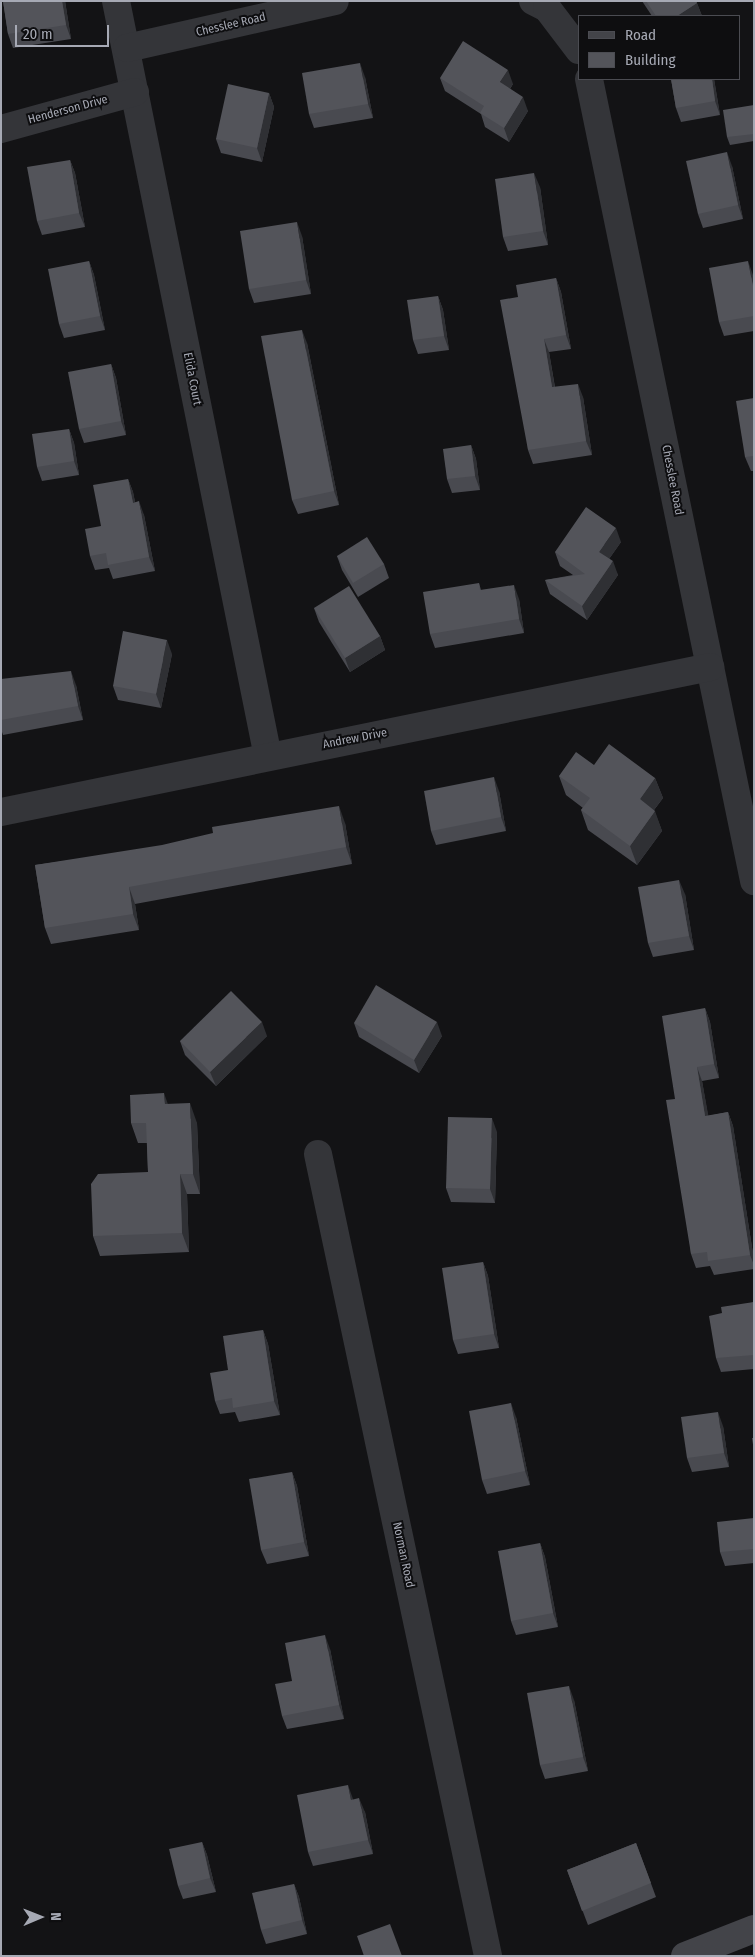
<!DOCTYPE html>
<html>
<head>
<meta charset="utf-8">
<style>
  body { margin:0 }
  #map { position:relative; width:755px; height:1957px; overflow:hidden; background:#131315; font-family:"Fira Sans Condensed",sans-serif }
  div>[style] { position:absolute }
  .minor>* { height:28px; margin:-14px; padding:0 14px; transform-origin:14px; border-radius:14px; background:#343539 }
  .secondary>* { height:28px; margin:-14px; padding:0 14px; transform-origin:14px; border-radius:14px; background:#434449 }
  .wall>* { inset:0; background:#494a50 }
  .shaded-wall>* { inset:0; background:#2f3034 }
  .building>* { inset:0; background:#53545a }
  span { translate:-50% -50%; white-space:nowrap; text-align:center; line-height:1.15; -webkit-text-stroke:4px #0e0e10; paint-order:stroke }
  .street-label { font-size:12px; color:#a6a9b4 }
  .frame { position:absolute; inset:0; border:2px solid #a6a9b4; pointer-events:none }
  .legend { position:absolute; left:578px; top:15px; width:162px; height:65px; box-sizing:border-box; background:#0e0e10; border:1px solid #4b4c52; margin:0; padding:6px 9px; list-style:none; font-size:15px; color:#a6a9b4 }
  .legend li { display:flex; align-items:center; gap:10px; height:25px }
  .legend b { width:25px; border:1px solid #4b4c52 }
  .north { position:absolute; left:15px; top:1892px; width:50px; height:50px; -webkit-text-stroke:4px #0e0e10; paint-order:stroke; rotate:89deg; font-size:14px; font-weight:700; line-height:20px; text-align:center; color:#a6a9b4 }
  .north::after { content:''; display:block; margin:auto; width:18px; height:22px; background:#a6a9b4; clip-path:polygon(50% 0,100% 100%,50% 72%,0 100%) }
  .scale { position:absolute; left:15px; top:25px; width:94px; height:22px; box-sizing:border-box; border:2px solid #a6a9b4; border-top:0; padding-left:6px; font-size:15px; line-height:18px; white-space:nowrap; color:#a6a9b4; -webkit-text-stroke:4px #0e0e10; paint-order:stroke }
</style>
</head>
<body>
<div id="map">
  <div class="minor">
    <div style="left:116px;top:1px;width:771px;rotate:78.63deg"></div>
    <div style="left:533px;top:1px;width:16px;rotate:27deg"></div>
    <div style="left:547px;top:8px;width:53px;rotate:52.7deg"></div>
    <div style="left:127px;top:48px;width:213px;rotate:-12.7deg"></div>
    <div style="left:589px;top:79px;width:819px;rotate:78.37deg"></div>
    <div style="left:1px;top:129px;width:139px;rotate:-15.4deg"></div>
    <div style="left:1px;top:812px;width:724px;rotate:-11.56deg"></div>
    <div style="left:318px;top:1154px;width:820px;rotate:78.03deg"></div>
  </div>
  <div class="secondary">
    <div style="left:685px;top:1956px;width:74px;rotate:-21.4deg"></div>
  </div>
  <div class="wall">
    <div style="clip-path:polygon(3px 1px,65px 1px,71px 39px,13px 48px,8px 34px)"></div>
    <div style="clip-path:polygon(642px 1px,696px 1px,702px 16px,652px 16px)"></div>
    <div style="clip-path:polygon(365px 77px,373px 118px,314px 128px,309px 114px)"></div>
    <div style="clip-path:polygon(440px 78px,513px 84px,510px 89px,528px 111px,509px 142px,485px 127px,481px 114px,445px 91px)"></div>
    <div style="clip-path:polygon(671px 79px,714px 79px,720px 115px,681px 122px,676px 108px)"></div>
    <div style="clip-path:polygon(269px 93px,274px 107px,262px 162px,221px 153px,216px 139px)"></div>
    <div style="clip-path:polygon(754px 105px,754px 141px,730px 145px,727px 137px)"></div>
    <div style="clip-path:polygon(70px 160px,75px 173px,85px 227px,42px 235px,37px 221px)"></div>
    <div style="clip-path:polygon(732px 166px,743px 219px,703px 228px,698px 214px)"></div>
    <div style="clip-path:polygon(540px 187px,548px 245px,508px 251px,503px 237px)"></div>
    <div style="clip-path:polygon(302px 236px,311px 294px,254px 303px,249px 289px)"></div>
    <div style="clip-path:polygon(89px 261px,94px 275px,105px 330px,64px 338px,59px 324px)"></div>
    <div style="clip-path:polygon(753px 275px,754px 331px,724px 336px,719px 322px)"></div>
    <div style="clip-path:polygon(556px 278px,561px 292px,571px 349px,549px 352px,555px 387px,583px 397px,592px 455px,533px 464px,528px 450px,518px 297px)"></div>
    <div style="clip-path:polygon(438px 296px,443px 310px,449px 350px,418px 354px,413px 340px)"></div>
    <div style="clip-path:polygon(307px 343px,339px 505px,298px 514px,292px 500px)"></div>
    <div style="clip-path:polygon(111px 364px,116px 378px,126px 435px,84px 443px,79px 429px)"></div>
    <div style="clip-path:polygon(754px 398px,754px 471px,751px 471px,745px 457px)"></div>
    <div style="clip-path:polygon(69px 429px,74px 443px,79px 475px,42px 481px,37px 467px)"></div>
    <div style="clip-path:polygon(471px 445px,476px 459px,480px 490px,452px 493px,447px 479px)"></div>
    <div style="clip-path:polygon(128px 479px,133px 492px,135px 502px,144px 515px,155px 571px,113px 579px,109px 568px,95px 570px,90px 556px,101px 526px)"></div>
    <div style="clip-path:polygon(621px 542px,609px 559px,618px 575px,587px 620px,550px 594px,545px 580px,573px 575px,560px 566px,555px 552px)"></div>
    <div style="clip-path:polygon(337px 556px,384px 564px,389px 578px,358px 597px,342px 570px)"></div>
    <div style="clip-path:polygon(479px 583px,481px 590px,519px 599px,524px 633px,435px 648px,430px 634px)"></div>
    <div style="clip-path:polygon(314px 608px,380px 636px,385px 650px,350px 672px,319px 622px)"></div>
    <div style="clip-path:polygon(172px 654px,161px 708px,118px 700px,113px 686px)"></div>
    <div style="clip-path:polygon(1px 679px,76px 685px,83px 720px,3px 735px,1px 729px)"></div>
    <div style="clip-path:polygon(594px 765px,655px 778px,663px 798px,654px 810px,662px 831px,637px 865px,588px 830px,581px 810px,583px 808px,566px 795px,559px 776px)"></div>
    <div style="clip-path:polygon(499px 791px,506px 831px,436px 845px,431px 831px)"></div>
    <div style="clip-path:polygon(345px 823px,352px 864px,135px 904px,139px 930px,51px 944px,45px 928px,35px 865px)"></div>
    <div style="clip-path:polygon(685px 894px,694px 950px,653px 957px,648px 943px)"></div>
    <div style="clip-path:polygon(705px 1008px,710px 1022px,719px 1078px,702px 1081px,708px 1116px,728px 1112px,733px 1126px,754px 1260px,754px 1269px,714px 1275px,710px 1266px,696px 1268px,691px 1254px,675px 1099px)"></div>
    <div style="clip-path:polygon(354px 1023px,442px 1036px,419px 1073px,359px 1037px)"></div>
    <div style="clip-path:polygon(267px 1036px,216px 1086px,185px 1055px,180px 1041px)"></div>
    <div style="clip-path:polygon(168px 1104px,197px 1123px,200px 1194px,187px 1194px,189px 1252px,100px 1256px,93px 1236px,148px 1172px,147px 1143px,138px 1143px,131px 1123px)"></div>
    <div style="clip-path:polygon(497px 1132px,495px 1203px,451px 1202px,446px 1188px)"></div>
    <div style="clip-path:polygon(483px 1262px,488px 1276px,499px 1348px,458px 1354px,453px 1340px)"></div>
    <div style="clip-path:polygon(754px 1302px,754px 1369px,721px 1372px,716px 1358px,722px 1313px)"></div>
    <div style="clip-path:polygon(263px 1330px,268px 1344px,280px 1415px,239px 1422px,235px 1412px,220px 1414px,215px 1401px,228px 1370px)"></div>
    <div style="clip-path:polygon(516px 1417px,530px 1485px,487px 1494px,482px 1480px)"></div>
    <div style="clip-path:polygon(723px 1426px,729px 1467px,692px 1472px,687px 1458px)"></div>
    <div style="clip-path:polygon(292px 1472px,297px 1486px,309px 1556px,267px 1564px,261px 1550px)"></div>
    <div style="clip-path:polygon(754px 1518px,754px 1563px,725px 1566px,720px 1552px)"></div>
    <div style="clip-path:polygon(540px 1543px,545px 1557px,558px 1627px,516px 1635px,511px 1621px)"></div>
    <div style="clip-path:polygon(330px 1649px,344px 1719px,287px 1729px,282px 1716px,292px 1681px)"></div>
    <div style="clip-path:polygon(574px 1700px,588px 1771px,545px 1779px,540px 1765px)"></div>
    <div style="clip-path:polygon(353px 1800px,365px 1812px,373px 1854px,313px 1866px,308px 1852px)"></div>
    <div style="clip-path:polygon(202px 1842px,207px 1855px,216px 1892px,183px 1899px,178px 1886px)"></div>
    <div style="clip-path:polygon(636px 1843px,656px 1897px,588px 1925px,567px 1870px)"></div>
    <div style="clip-path:polygon(294px 1884px,299px 1897px,307px 1934px,266px 1944px,261px 1930px)"></div>
  </div>
  <div class="shaded-wall">
    <div style="clip-path:polygon(62px 1px,65px 1px,71px 39px,66px 25px)"></div>
    <div style="clip-path:polygon(697px 3px,702px 16px,677px 16px)"></div>
    <div style="clip-path:polygon(360px 63px,365px 77px,373px 118px,368px 104px)"></div>
    <div style="clip-path:polygon(508px 70px,513px 84px,505px 96px,500px 82px)"></div>
    <div style="clip-path:polygon(712px 79px,714px 79px,720px 115px,715px 101px)"></div>
    <div style="clip-path:polygon(269px 93px,274px 107px,262px 162px,257px 148px)"></div>
    <div style="clip-path:polygon(523px 97px,528px 111px,509px 142px,504px 128px)"></div>
    <div style="clip-path:polygon(727px 152px,732px 166px,743px 219px,738px 205px)"></div>
    <div style="clip-path:polygon(70px 160px,75px 173px,85px 227px,79px 213px)"></div>
    <div style="clip-path:polygon(534px 173px,540px 187px,548px 245px,543px 231px)"></div>
    <div style="clip-path:polygon(297px 222px,302px 236px,311px 294px,306px 280px)"></div>
    <div style="clip-path:polygon(89px 261px,94px 275px,105px 330px,100px 316px)"></div>
    <div style="clip-path:polygon(748px 261px,753px 275px,754px 291px)"></div>
    <div style="clip-path:polygon(556px 278px,561px 292px,571px 349px,566px 335px)"></div>
    <div style="clip-path:polygon(438px 296px,443px 310px,449px 350px,444px 336px)"></div>
    <div style="clip-path:polygon(302px 330px,307px 343px,339px 505px,334px 491px)"></div>
    <div style="clip-path:polygon(544px 339px,549px 352px,557px 401px,552px 387px)"></div>
    <div style="clip-path:polygon(111px 364px,116px 378px,126px 435px,121px 421px)"></div>
    <div style="clip-path:polygon(578px 384px,583px 397px,592px 455px,586px 441px)"></div>
    <div style="clip-path:polygon(69px 429px,74px 443px,79px 475px,74px 461px)"></div>
    <div style="clip-path:polygon(471px 445px,476px 459px,480px 490px,475px 476px)"></div>
    <div style="clip-path:polygon(128px 479px,133px 492px,138px 517px,133px 503px)"></div>
    <div style="clip-path:polygon(139px 501px,144px 515px,155px 571px,149px 557px)"></div>
    <div style="clip-path:polygon(616px 528px,621px 542px,604px 566px,599px 552px)"></div>
    <div style="clip-path:polygon(613px 561px,618px 575px,587px 620px,582px 606px)"></div>
    <div style="clip-path:polygon(514px 585px,519px 599px,524px 633px,519px 619px)"></div>
    <div style="clip-path:polygon(380px 636px,385px 650px,350px 672px,345px 658px)"></div>
    <div style="clip-path:polygon(167px 640px,172px 654px,161px 708px,156px 694px)"></div>
    <div style="clip-path:polygon(71px 671px,76px 685px,83px 720px,78px 706px)"></div>
    <div style="clip-path:polygon(494px 777px,499px 791px,506px 831px,501px 817px)"></div>
    <div style="clip-path:polygon(655px 778px,663px 798px,647px 819px,640px 799px)"></div>
    <div style="clip-path:polygon(339px 806px,345px 823px,352px 864px,346px 847px)"></div>
    <div style="clip-path:polygon(655px 811px,662px 831px,637px 865px,630px 846px)"></div>
    <div style="clip-path:polygon(679px 880px,685px 894px,694px 950px,689px 936px)"></div>
    <div style="clip-path:polygon(129px 887px,135px 904px,139px 930px,133px 914px)"></div>
    <div style="clip-path:polygon(705px 1008px,710px 1022px,719px 1078px,714px 1064px)"></div>
    <div style="clip-path:polygon(262px 1022px,267px 1036px,216px 1086px,210px 1072px)"></div>
    <div style="clip-path:polygon(437px 1022px,442px 1036px,419px 1073px,414px 1060px)"></div>
    <div style="clip-path:polygon(697px 1067px,702px 1081px,711px 1130px,705px 1116px)"></div>
    <div style="clip-path:polygon(164px 1093px,171px 1113px,165px 1104px)"></div>
    <div style="clip-path:polygon(190px 1103px,197px 1123px,200px 1194px,193px 1174px)"></div>
    <div style="clip-path:polygon(728px 1112px,733px 1126px,754px 1260px,754px 1265px,750px 1255px)"></div>
    <div style="clip-path:polygon(492px 1118px,497px 1132px,495px 1203px,490px 1189px)"></div>
    <div style="clip-path:polygon(180px 1174px,187px 1194px,189px 1252px,182px 1233px)"></div>
    <div style="clip-path:polygon(483px 1262px,488px 1276px,499px 1348px,494px 1334px)"></div>
    <div style="clip-path:polygon(263px 1330px,268px 1344px,280px 1415px,274px 1401px)"></div>
    <div style="clip-path:polygon(511px 1403px,516px 1417px,530px 1485px,525px 1471px)"></div>
    <div style="clip-path:polygon(718px 1412px,723px 1426px,729px 1467px,724px 1453px)"></div>
    <div style="clip-path:polygon(292px 1472px,297px 1486px,309px 1556px,304px 1542px)"></div>
    <div style="clip-path:polygon(540px 1543px,545px 1557px,558px 1627px,553px 1613px)"></div>
    <div style="clip-path:polygon(325px 1635px,330px 1649px,344px 1719px,339px 1705px)"></div>
    <div style="clip-path:polygon(569px 1686px,574px 1700px,588px 1771px,583px 1757px)"></div>
    <div style="clip-path:polygon(348px 1785px,353px 1799px,356px 1814px,351px 1800px)"></div>
    <div style="clip-path:polygon(359px 1798px,365px 1812px,373px 1854px,368px 1840px)"></div>
    <div style="clip-path:polygon(202px 1842px,207px 1855px,216px 1892px,210px 1878px)"></div>
    <div style="clip-path:polygon(294px 1884px,299px 1897px,307px 1934px,302px 1920px)"></div>
  </div>
  <div class="building">
    <div style="clip-path:polygon(3px 1px,62px 1px,66px 25px,8px 34px)"></div>
    <div style="clip-path:polygon(646px 1px,696px 1px,697px 3px,677px 16px,656px 16px)"></div>
    <div style="clip-path:polygon(463px 41px,508px 70px,500px 82px,523px 97px,504px 128px,480px 113px,484px 106px,440px 78px)"></div>
    <div style="clip-path:polygon(360px 63px,368px 104px,309px 114px,302px 73px)"></div>
    <div style="clip-path:polygon(671px 79px,712px 79px,715px 101px,676px 108px)"></div>
    <div style="clip-path:polygon(228px 84px,269px 93px,257px 148px,216px 139px)"></div>
    <div style="clip-path:polygon(754px 105px,754px 134px,727px 137px,723px 110px)"></div>
    <div style="clip-path:polygon(727px 152px,738px 205px,698px 214px,686px 161px)"></div>
    <div style="clip-path:polygon(70px 160px,79px 213px,37px 221px,27px 167px)"></div>
    <div style="clip-path:polygon(534px 173px,543px 231px,503px 237px,495px 179px)"></div>
    <div style="clip-path:polygon(297px 222px,306px 280px,249px 289px,240px 231px)"></div>
    <div style="clip-path:polygon(89px 261px,100px 316px,59px 324px,48px 269px)"></div>
    <div style="clip-path:polygon(748px 261px,754px 291px,754px 316px,719px 322px,709px 268px)"></div>
    <div style="clip-path:polygon(556px 278px,566px 335px,544px 339px,552px 387px,578px 384px,586px 441px,528px 450px,500px 300px,518px 297px,516px 285px)"></div>
    <div style="clip-path:polygon(438px 296px,444px 336px,413px 340px,407px 300px)"></div>
    <div style="clip-path:polygon(302px 330px,334px 491px,292px 500px,261px 336px)"></div>
    <div style="clip-path:polygon(111px 364px,121px 421px,79px 429px,68px 372px)"></div>
    <div style="clip-path:polygon(754px 398px,754px 456px,745px 457px,736px 401px)"></div>
    <div style="clip-path:polygon(69px 429px,74px 461px,37px 467px,32px 434px)"></div>
    <div style="clip-path:polygon(471px 445px,475px 476px,447px 479px,443px 449px)"></div>
    <div style="clip-path:polygon(128px 479px,133px 503px,139px 501px,149px 557px,108px 565px,106px 553px,90px 556px,85px 529px,101px 526px,93px 485px)"></div>
    <div style="clip-path:polygon(586px 507px,616px 528px,599px 552px,613px 561px,582px 606px,545px 580px,585px 574px,555px 552px)"></div>
    <div style="clip-path:polygon(367px 537px,384px 564px,353px 583px,337px 556px)"></div>
    <div style="clip-path:polygon(479px 583px,480px 590px,514px 585px,519px 619px,430px 634px,423px 592px)"></div>
    <div style="clip-path:polygon(349px 586px,380px 636px,345px 658px,314px 608px)"></div>
    <div style="clip-path:polygon(123px 631px,167px 640px,156px 694px,113px 686px)"></div>
    <div style="clip-path:polygon(71px 671px,78px 706px,1px 720px,1px 679px)"></div>
    <div style="clip-path:polygon(609px 744px,655px 778px,640px 799px,655px 811px,630px 846px,581px 810px,590px 798px,559px 776px,576px 752px,594px 765px)"></div>
    <div style="clip-path:polygon(494px 777px,501px 817px,431px 831px,424px 791px)"></div>
    <div style="clip-path:polygon(339px 806px,346px 847px,129px 887px,133px 914px,45px 928px,35px 865px,162px 845px,213px 833px,212px 827px)"></div>
    <div style="clip-path:polygon(679px 880px,689px 936px,648px 943px,638px 887px)"></div>
    <div style="clip-path:polygon(376px 985px,437px 1022px,414px 1060px,354px 1023px)"></div>
    <div style="clip-path:polygon(231px 991px,262px 1022px,210px 1072px,180px 1041px)"></div>
    <div style="clip-path:polygon(705px 1008px,714px 1064px,697px 1067px,705px 1116px,728px 1112px,750px 1255px,708px 1261px,707px 1252px,691px 1254px,666px 1100px,675px 1099px,662px 1016px)"></div>
    <div style="clip-path:polygon(164px 1093px,165px 1104px,190px 1103px,193px 1174px,180px 1174px,182px 1233px,93px 1236px,91px 1184px,98px 1174px,148px 1172px,146px 1123px,131px 1123px,130px 1095px)"></div>
    <div style="clip-path:polygon(448px 1117px,492px 1118px,490px 1189px,446px 1188px)"></div>
    <div style="clip-path:polygon(483px 1262px,494px 1334px,453px 1340px,442px 1268px)"></div>
    <div style="clip-path:polygon(754px 1302px,754px 1355px,716px 1358px,709px 1316px,722px 1313px,721px 1307px)"></div>
    <div style="clip-path:polygon(263px 1330px,274px 1401px,233px 1408px,232px 1398px,215px 1401px,210px 1373px,228px 1370px,223px 1336px)"></div>
    <div style="clip-path:polygon(511px 1403px,525px 1471px,482px 1480px,469px 1411px)"></div>
    <div style="clip-path:polygon(718px 1412px,724px 1453px,687px 1458px,681px 1417px)"></div>
    <div style="clip-path:polygon(752px 1438px,754px 1438px,754px 1451px)"></div>
    <div style="clip-path:polygon(292px 1472px,304px 1542px,261px 1550px,249px 1479px)"></div>
    <div style="clip-path:polygon(754px 1518px,754px 1549px,720px 1552px,717px 1522px)"></div>
    <div style="clip-path:polygon(540px 1543px,553px 1613px,511px 1621px,498px 1551px)"></div>
    <div style="clip-path:polygon(325px 1635px,339px 1705px,282px 1716px,275px 1684px,292px 1681px,285px 1643px)"></div>
    <div style="clip-path:polygon(569px 1686px,583px 1757px,540px 1765px,527px 1693px)"></div>
    <div style="clip-path:polygon(348px 1785px,351px 1800px,359px 1798px,368px 1840px,308px 1852px,297px 1795px)"></div>
    <div style="clip-path:polygon(202px 1842px,210px 1878px,178px 1886px,169px 1849px)"></div>
    <div style="clip-path:polygon(636px 1843px,651px 1883px,582px 1911px,567px 1870px)"></div>
    <div style="clip-path:polygon(294px 1884px,302px 1920px,261px 1930px,252px 1893px)"></div>
    <div style="clip-path:polygon(390px 1924px,402px 1956px,364px 1956px,357px 1936px)"></div>
  </div>
  <div class="street-label">
    <span style="left:231px;top:25px;rotate:-13deg">Chesslee Road</span>
    <span style="left:68px;top:110px;rotate:-15deg">Henderson Drive</span>
    <span style="left:192px;top:379px;rotate:79deg">Elida Court</span>
    <span style="left:672px;top:480px;rotate:79deg">Chesslee Road</span>
    <span style="left:355px;top:739px;rotate:-11deg">Andrew Drive</span>
    <span style="left:403px;top:1555px;rotate:78deg">Norman Road</span>
  </div>
  <div class="frame"></div>
  <ul class="legend">
  <li><b style="height:6px;background:#434449"></b>Road</li>
  <li><b style="height:14px;background:#53545a"></b>Building</li>
  </ul>
  <div class="north">N</div>
  <div class="scale">20 m</div>
</div>
</body>
</html>
